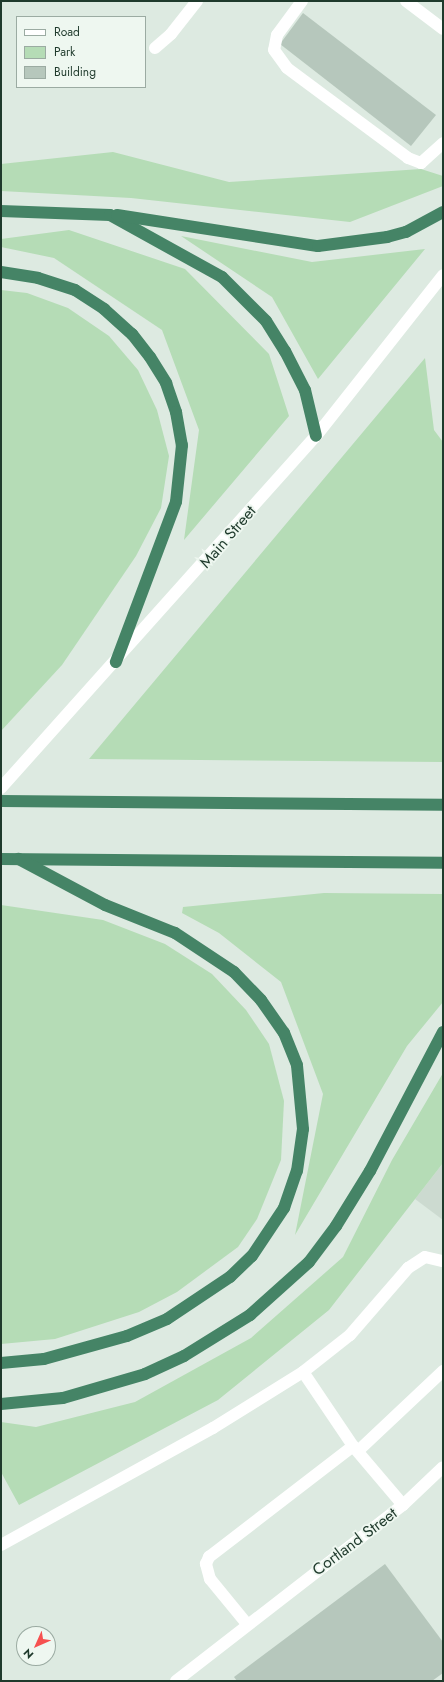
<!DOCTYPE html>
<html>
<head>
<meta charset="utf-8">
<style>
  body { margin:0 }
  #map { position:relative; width:444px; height:1682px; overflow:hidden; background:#ddeae1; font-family:Jost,sans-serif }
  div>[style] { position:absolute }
  .built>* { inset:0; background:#ccdad0 }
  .green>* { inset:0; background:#b5dcb6 }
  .building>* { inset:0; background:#b6c7bc }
  .service>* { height:12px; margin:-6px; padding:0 6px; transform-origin:6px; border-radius:6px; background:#fff }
  .minor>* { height:12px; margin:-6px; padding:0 6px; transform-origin:6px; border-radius:6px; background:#fff }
  .secondary>* { height:12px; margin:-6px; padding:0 6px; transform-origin:6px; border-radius:6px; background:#fff }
  .trunk>* { height:12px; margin:-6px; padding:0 6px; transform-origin:6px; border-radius:6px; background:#458466 }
  span { translate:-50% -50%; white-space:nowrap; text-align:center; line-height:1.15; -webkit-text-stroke:3.5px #eef7f0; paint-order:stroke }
  .street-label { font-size:16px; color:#1f3a2c }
  .frame { position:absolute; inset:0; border:2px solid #1f3a2c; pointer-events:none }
  .legend { position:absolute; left:16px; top:16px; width:130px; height:72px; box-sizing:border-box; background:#eef7f0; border:1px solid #9baba2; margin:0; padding:5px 7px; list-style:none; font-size:12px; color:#1f3a2c }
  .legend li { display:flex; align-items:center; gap:8px; height:20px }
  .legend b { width:20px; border:1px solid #9baba2 }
  .north { position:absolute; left:16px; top:1626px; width:40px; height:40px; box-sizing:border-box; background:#eef7f0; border:1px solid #9baba2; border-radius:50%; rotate:225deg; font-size:11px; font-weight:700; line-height:16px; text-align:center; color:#1f3a2c }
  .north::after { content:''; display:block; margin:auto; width:14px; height:18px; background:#f65150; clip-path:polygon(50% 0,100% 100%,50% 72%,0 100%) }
</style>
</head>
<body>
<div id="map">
  <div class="built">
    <div style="clip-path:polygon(443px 1163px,443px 1220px,415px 1199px)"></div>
  </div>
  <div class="green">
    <div style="clip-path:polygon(113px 152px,229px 182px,421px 169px,443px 176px,443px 186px,350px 222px,131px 198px,1px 191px,1px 164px)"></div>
    <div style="clip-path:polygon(69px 230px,185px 269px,269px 354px,289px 416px,184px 540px,199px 430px,162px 330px,54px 258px,1px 247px,1px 239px)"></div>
    <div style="clip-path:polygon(181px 236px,312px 262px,425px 249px,318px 379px,272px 297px)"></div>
    <div style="clip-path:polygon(1px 290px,27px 293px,68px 308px,109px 336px,138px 370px,157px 410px,169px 456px,161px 508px,136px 556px,62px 665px,1px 731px)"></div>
    <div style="clip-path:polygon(425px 358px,434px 430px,443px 442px,443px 762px,89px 759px)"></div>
    <div style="clip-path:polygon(324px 893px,443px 894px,443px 1002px,407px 1046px,295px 1235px,323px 1094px,281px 982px,219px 933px,182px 913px,183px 907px)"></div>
    <div style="clip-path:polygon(1px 905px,103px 920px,165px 944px,212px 974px,246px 1010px,269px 1044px,284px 1101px,281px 1160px,257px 1219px,238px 1247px,177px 1292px,139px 1312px,55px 1339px,1px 1344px)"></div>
    <div style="clip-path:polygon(443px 1073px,443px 1163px,329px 1310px,218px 1400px,19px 1505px,1px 1472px,1px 1422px,36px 1427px,135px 1402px,251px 1338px,343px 1257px,392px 1160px)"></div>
  </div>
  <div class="building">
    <div style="clip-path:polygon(303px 13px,436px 115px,411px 146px,280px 44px)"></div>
    <div style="clip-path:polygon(385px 1564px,443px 1642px,443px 1673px,432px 1681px,237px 1681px,234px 1677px)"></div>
  </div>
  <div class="service">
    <div style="left:302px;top:1px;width:42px;rotate:126.3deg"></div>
    <div style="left:277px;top:35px;width:15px;rotate:101deg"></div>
    <div style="left:274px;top:50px;width:22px;rotate:54deg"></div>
    <div style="left:287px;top:68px;width:151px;rotate:36.6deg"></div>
    <div style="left:408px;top:158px;width:14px;rotate:21deg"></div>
    <div style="left:421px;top:163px;width:30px;rotate:-42deg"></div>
    <div style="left:155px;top:48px;width:21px;rotate:-41deg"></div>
    <div style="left:171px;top:34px;width:42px;rotate:-51.8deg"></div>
    <div style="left:358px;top:1451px;width:117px;rotate:-43.3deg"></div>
    <div style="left:403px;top:1505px;width:55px;rotate:-43.5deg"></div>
    <div style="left:1px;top:1545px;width:242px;rotate:-28.9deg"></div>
    <div style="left:213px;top:1428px;width:106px;rotate:-31.9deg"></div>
    <div style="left:247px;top:1624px;width:58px;rotate:-129.4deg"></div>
    <div style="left:210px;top:1579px;width:16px;rotate:-105deg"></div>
    <div style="left:206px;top:1564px;width:8px;rotate:-67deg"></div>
    <div style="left:209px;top:1557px;width:182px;rotate:-37.6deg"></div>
    <div style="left:176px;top:1681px;width:287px;rotate:-37.8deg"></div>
    <div style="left:403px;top:1505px;width:77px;rotate:-130.3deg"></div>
    <div style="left:353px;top:1446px;width:89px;rotate:-124deg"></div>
    <div style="left:303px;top:1372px;width:60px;rotate:-38.2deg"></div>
    <div style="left:350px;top:1335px;width:89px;rotate:-49.1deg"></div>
    <div style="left:408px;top:1268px;width:20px;rotate:-33deg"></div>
  </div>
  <div class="minor">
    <div style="left:406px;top:1px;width:46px;rotate:37.1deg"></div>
    <div style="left:425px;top:1257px;width:18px;rotate:13deg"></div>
  </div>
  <div class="secondary">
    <div style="left:1px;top:788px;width:472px;rotate:-48.2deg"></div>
    <div style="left:316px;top:436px;width:205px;rotate:-51.7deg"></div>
  </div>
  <div class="trunk">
    <div style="left:1px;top:211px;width:109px;rotate:2.1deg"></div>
    <div style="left:110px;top:215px;width:128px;rotate:29deg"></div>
    <div style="left:222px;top:277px;width:62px;rotate:45deg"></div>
    <div style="left:266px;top:321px;width:36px;rotate:58deg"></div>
    <div style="left:285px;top:351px;width:44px;rotate:62.9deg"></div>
    <div style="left:305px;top:390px;width:47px;rotate:76.6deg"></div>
    <div style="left:117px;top:215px;width:203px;rotate:8.8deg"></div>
    <div style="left:318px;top:246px;width:70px;rotate:-7.4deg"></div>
    <div style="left:387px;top:237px;width:20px;rotate:-15deg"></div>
    <div style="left:406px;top:232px;width:42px;rotate:-28.4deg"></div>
    <div style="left:1px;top:272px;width:37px;rotate:9deg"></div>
    <div style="left:38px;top:278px;width:39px;rotate:18deg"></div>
    <div style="left:75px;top:290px;width:35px;rotate:33deg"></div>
    <div style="left:104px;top:309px;width:38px;rotate:42deg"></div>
    <div style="left:132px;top:334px;width:29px;rotate:52deg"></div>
    <div style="left:150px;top:357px;width:31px;rotate:58deg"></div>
    <div style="left:166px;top:383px;width:31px;rotate:71deg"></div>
    <div style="left:176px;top:412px;width:34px;rotate:80deg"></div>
    <div style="left:182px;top:445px;width:57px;rotate:96deg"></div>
    <div style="left:176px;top:502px;width:171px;rotate:110.6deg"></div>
    <div style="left:1px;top:801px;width:442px;rotate:0.5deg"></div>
    <div style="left:1px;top:859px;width:442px;rotate:0.5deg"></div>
    <div style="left:1px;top:1363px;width:43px;rotate:-5.3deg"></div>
    <div style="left:44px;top:1359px;width:86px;rotate:-15.5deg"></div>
    <div style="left:127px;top:1336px;width:43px;rotate:-23deg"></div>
    <div style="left:167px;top:1319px;width:76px;rotate:-33.7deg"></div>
    <div style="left:230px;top:1277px;width:30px;rotate:-44deg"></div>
    <div style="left:252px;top:1256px;width:58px;rotate:-56.3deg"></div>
    <div style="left:284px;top:1208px;width:39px;rotate:-71deg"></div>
    <div style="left:297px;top:1171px;width:42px;rotate:-81.9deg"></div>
    <div style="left:303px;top:1129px;width:64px;rotate:-95.4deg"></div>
    <div style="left:297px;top:1065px;width:35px;rotate:-112deg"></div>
    <div style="left:284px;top:1033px;width:40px;rotate:-124.9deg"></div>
    <div style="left:261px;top:1000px;width:39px;rotate:-134deg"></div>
    <div style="left:234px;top:972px;width:71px;rotate:-146.5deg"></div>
    <div style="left:175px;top:933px;width:75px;rotate:-158.2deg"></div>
    <div style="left:105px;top:905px;width:98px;rotate:-151.9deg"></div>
    <div style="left:1px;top:1404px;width:62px;rotate:-5.5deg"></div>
    <div style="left:63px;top:1398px;width:85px;rotate:-16.3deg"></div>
    <div style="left:145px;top:1374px;width:43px;rotate:-24.8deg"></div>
    <div style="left:184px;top:1356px;width:78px;rotate:-31.8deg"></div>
    <div style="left:250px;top:1315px;width:79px;rotate:-41.9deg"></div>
    <div style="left:309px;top:1262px;width:45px;rotate:-53.1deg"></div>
    <div style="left:336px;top:1226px;width:65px;rotate:-58.3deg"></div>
    <div style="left:370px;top:1171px;width:157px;rotate:-62.3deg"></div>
  </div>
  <div class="street-label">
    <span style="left:228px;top:537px;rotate:-49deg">Main Street</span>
    <span style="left:355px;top:1542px;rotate:-37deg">Cortland Street</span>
  </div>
  <div class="frame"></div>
  <ul class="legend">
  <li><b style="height:5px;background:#fff"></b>Road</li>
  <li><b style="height:11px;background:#b5dcb6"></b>Park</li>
  <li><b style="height:11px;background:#b6c7bc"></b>Building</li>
  </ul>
  <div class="north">N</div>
</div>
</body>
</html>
